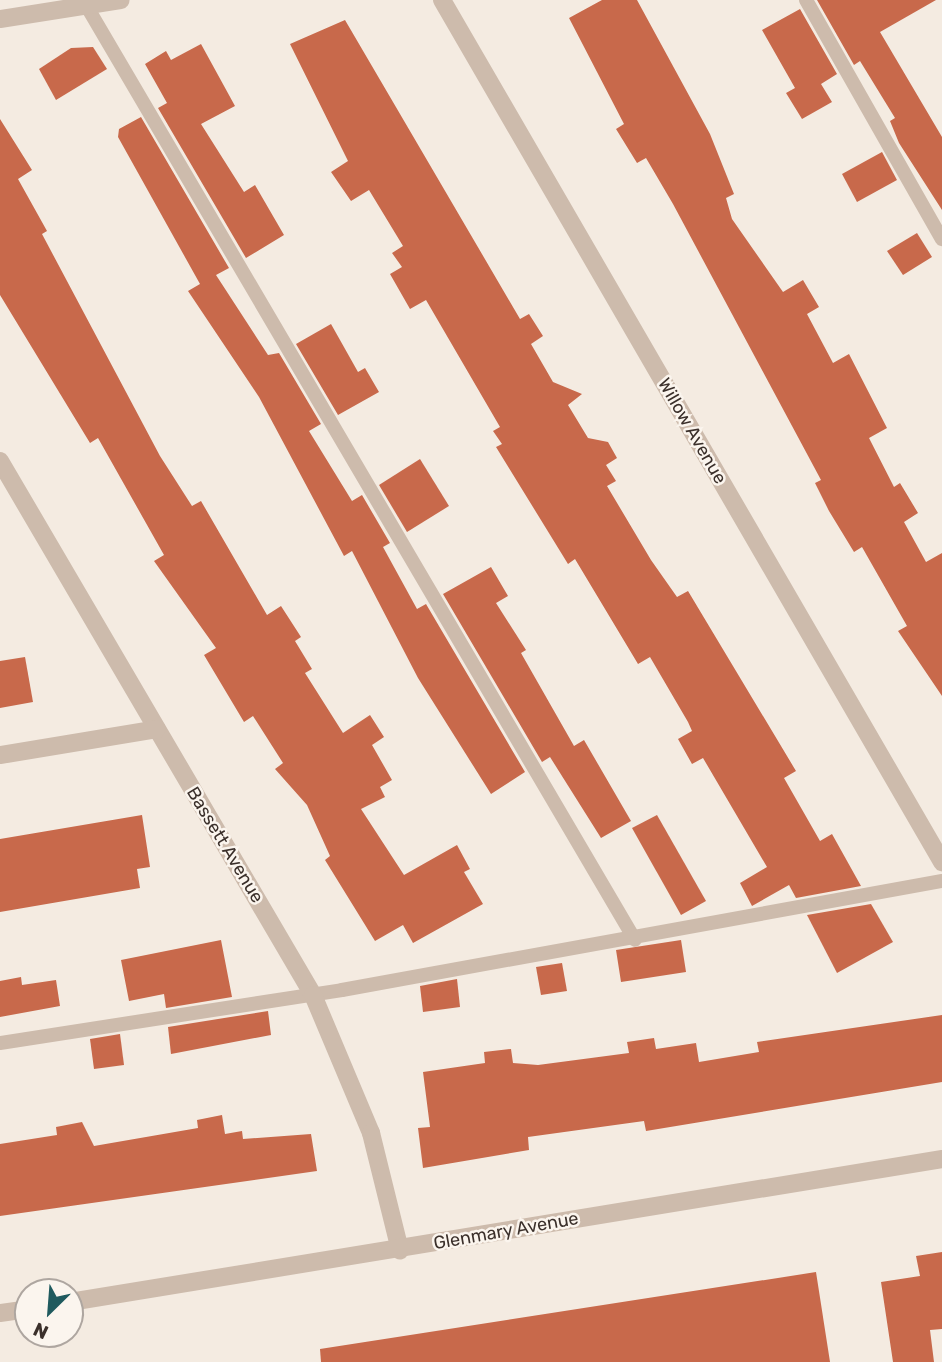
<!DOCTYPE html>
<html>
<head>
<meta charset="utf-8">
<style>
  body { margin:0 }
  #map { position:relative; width:942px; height:1362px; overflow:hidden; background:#f4ebe1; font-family:Rubik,sans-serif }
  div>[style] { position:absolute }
  .building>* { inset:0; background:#c8694b }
  .service>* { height:14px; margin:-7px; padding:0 7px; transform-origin:7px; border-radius:7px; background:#cdbbac }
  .minor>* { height:18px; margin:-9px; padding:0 9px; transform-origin:9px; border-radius:9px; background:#cdbbac }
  span { translate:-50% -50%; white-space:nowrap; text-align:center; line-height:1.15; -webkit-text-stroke:5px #fbf5ee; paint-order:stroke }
  .street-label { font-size:18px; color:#3b302b }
  .north { position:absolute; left:14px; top:1278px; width:70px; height:70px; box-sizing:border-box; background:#fbf5ee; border:2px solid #aea6a0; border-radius:50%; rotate:205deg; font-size:19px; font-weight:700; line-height:28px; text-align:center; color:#3b302b }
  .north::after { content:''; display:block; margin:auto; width:24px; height:32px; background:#1f5a5e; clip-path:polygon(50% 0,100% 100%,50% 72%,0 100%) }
</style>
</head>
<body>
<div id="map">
  <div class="building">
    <div style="clip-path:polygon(602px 0,637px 0,710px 134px,734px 194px,726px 198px,732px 219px,783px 292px,803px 280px,819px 307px,807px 314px,833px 363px,849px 354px,887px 428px,869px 438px,894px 487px,900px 483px,918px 513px,904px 522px,926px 562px,942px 553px,942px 696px,898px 631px,907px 626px,862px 547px,854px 552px,829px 511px,815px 483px,821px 480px,673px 204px,646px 158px,637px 163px,616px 129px,624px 124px,569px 18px)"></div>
    <div style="clip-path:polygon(817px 0,936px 0,880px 32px,942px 137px,942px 210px,899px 143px,890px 121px,895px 118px,860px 61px,854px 65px)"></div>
    <div style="clip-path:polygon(800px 9px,837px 74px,821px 84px,832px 102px,802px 119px,786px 93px,795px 88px,762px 30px)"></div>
    <div style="clip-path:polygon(345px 20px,520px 319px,529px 314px,543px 336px,531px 344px,553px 382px,582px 394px,568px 405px,588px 438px,608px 442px,617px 458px,606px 465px,616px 481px,607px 486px,651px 560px,677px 597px,688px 591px,796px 771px,784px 778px,820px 841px,832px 834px,861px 886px,796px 898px,789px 885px,752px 906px,740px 883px,767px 867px,703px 758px,692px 764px,678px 739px,692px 731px,688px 722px,650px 657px,638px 664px,575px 559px,568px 564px,496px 447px,502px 444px,493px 431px,500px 427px,426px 300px,410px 309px,390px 274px,402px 267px,392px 253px,403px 246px,369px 190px,351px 201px,331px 172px,348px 161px,290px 44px)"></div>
    <div style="clip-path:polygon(201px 44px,235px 106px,201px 124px,244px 192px,255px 185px,284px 235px,246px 258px,158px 108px,167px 103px,145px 64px,166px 51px,171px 60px)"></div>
    <div style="clip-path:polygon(93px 47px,107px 69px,56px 100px,39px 69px,71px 48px)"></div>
    <div style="clip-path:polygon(141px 117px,229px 268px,216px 275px,268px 355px,279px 353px,321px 424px,309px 431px,352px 501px,362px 495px,390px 543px,383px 547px,417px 609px,426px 604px,525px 772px,491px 794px,418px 678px,352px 551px,344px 556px,259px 397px,188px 291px,200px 284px,118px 137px,119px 129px)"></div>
    <div style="clip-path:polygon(0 119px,32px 170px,18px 179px,47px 231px,42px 234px,160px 456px,192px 506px,201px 501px,267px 615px,281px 606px,301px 637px,295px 641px,312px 669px,305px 673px,343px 733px,370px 715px,384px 737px,372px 745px,392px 780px,380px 787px,385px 797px,361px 809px,404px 875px,457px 845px,470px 869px,464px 872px,483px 904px,413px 943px,403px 925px,375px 941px,325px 860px,330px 856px,307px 805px,275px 769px,283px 763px,253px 716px,244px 722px,204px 655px,216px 648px,154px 561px,164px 555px,98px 438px,90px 443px,0 295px)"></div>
    <div style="clip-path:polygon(882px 152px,897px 180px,857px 202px,842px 174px)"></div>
    <div style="clip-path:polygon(917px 233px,932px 257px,903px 275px,887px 251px)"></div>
    <div style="clip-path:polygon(331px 324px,358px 372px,365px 368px,379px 392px,338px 415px,296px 344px)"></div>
    <div style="clip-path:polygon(420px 459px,449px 506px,407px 532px,379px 485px)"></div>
    <div style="clip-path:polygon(491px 567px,508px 596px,496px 603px,526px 650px,521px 653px,574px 746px,584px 740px,631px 821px,601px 838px,550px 757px,542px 762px,443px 594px)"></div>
    <div style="clip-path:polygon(25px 657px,33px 702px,0 708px,0 661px)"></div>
    <div style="clip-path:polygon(142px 815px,150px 867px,137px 869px,140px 888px,0 912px,0 839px)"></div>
    <div style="clip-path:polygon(657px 815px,706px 901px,681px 915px,632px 828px)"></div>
    <div style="clip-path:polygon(871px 904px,893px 942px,837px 973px,807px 915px)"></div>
    <div style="clip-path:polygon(221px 940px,232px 997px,166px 1008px,164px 994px,129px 1001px,121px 960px)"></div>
    <div style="clip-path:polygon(681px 940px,686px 972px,621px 982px,616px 950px)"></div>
    <div style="clip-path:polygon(562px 963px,567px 991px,541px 995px,536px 967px)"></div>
    <div style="clip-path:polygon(21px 977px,22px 985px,56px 980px,60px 1006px,0 1017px,0 981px)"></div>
    <div style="clip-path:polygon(457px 979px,460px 1007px,423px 1012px,420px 986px)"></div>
    <div style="clip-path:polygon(268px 1011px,271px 1035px,171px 1054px,168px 1027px)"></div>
    <div style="clip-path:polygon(942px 1015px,942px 1082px,646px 1131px,644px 1121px,528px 1137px,529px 1150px,423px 1168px,418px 1128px,430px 1127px,423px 1072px,485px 1063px,484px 1052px,511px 1049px,513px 1063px,538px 1065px,629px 1053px,627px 1042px,654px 1038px,656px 1049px,696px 1043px,699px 1062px,759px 1052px,757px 1042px)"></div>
    <div style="clip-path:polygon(120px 1034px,124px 1065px,94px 1069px,90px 1039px)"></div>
    <div style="clip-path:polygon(222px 1115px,225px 1134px,242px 1131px,243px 1139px,311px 1134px,317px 1171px,0 1216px,0 1144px,57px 1135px,56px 1127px,82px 1122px,94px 1146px,198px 1128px,197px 1120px)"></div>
    <div style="clip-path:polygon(942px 1252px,942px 1329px,930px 1330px,934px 1362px,893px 1362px,881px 1282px,920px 1276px,916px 1256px)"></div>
    <div style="clip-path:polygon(816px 1272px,830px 1362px,321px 1362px,320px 1349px)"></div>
  </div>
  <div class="service">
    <div style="left:806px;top:0;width:275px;rotate:60.4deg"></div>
    <div style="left:86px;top:5px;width:1084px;rotate:59.58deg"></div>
    <div style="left:0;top:1043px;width:346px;rotate:-8.8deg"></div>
    <div style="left:342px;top:990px;width:610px;rotate:-10.3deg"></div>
  </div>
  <div class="minor">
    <div style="left:442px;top:0;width:997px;rotate:59.88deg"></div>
    <div style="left:0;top:19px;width:122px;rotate:-8.9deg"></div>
    <div style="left:0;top:461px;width:619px;rotate:59.62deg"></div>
    <div style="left:313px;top:995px;width:150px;rotate:67.2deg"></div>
    <div style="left:371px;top:1133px;width:121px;rotate:76.1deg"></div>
    <div style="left:0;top:755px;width:159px;rotate:-9.4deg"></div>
    <div style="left:70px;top:1302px;width:884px;rotate:-9.31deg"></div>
    <div style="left:0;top:1313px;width:28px;rotate:-8deg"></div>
  </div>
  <div class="street-label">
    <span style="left:692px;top:431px;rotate:60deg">Willow Avenue</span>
    <span style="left:225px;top:845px;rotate:59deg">Bassett Avenue</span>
    <span style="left:506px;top:1231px;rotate:-10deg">Glenmary Avenue</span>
  </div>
  <div class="north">N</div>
</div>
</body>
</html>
